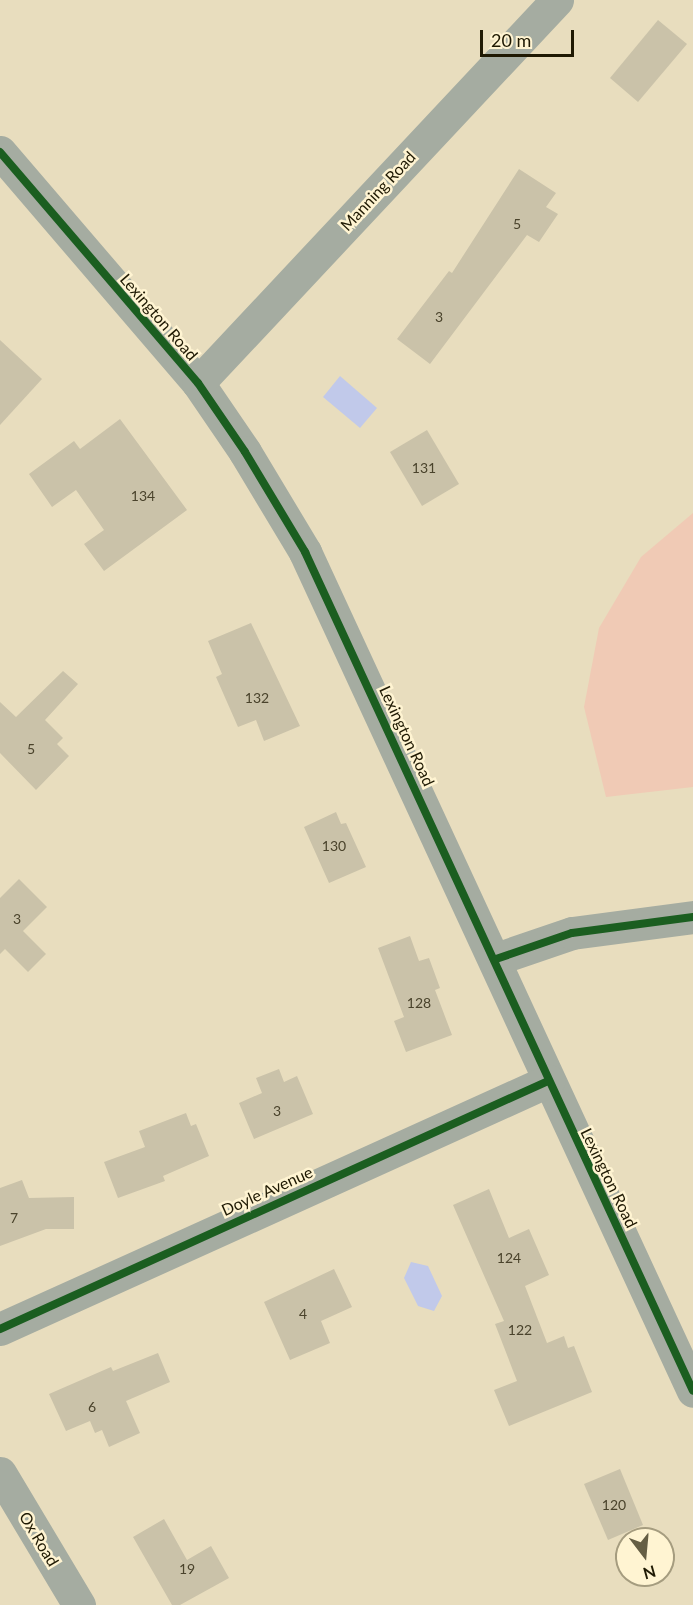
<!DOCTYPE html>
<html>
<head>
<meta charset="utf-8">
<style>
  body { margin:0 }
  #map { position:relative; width:693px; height:1605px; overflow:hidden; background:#e8ddbe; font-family:Lato,sans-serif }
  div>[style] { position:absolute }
  .green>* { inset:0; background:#f0cab5 }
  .water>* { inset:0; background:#c1c9ea }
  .building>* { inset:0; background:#cac2a9 }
  .minor>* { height:33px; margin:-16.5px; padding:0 16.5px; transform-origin:16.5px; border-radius:16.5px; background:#a5aca1 }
  .cycleway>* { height:8px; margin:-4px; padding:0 4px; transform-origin:4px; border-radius:4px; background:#1b5e20 }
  span { translate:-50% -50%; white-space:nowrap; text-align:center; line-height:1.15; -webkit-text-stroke:5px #fff4d2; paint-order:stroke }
  .number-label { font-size:14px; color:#4a432c }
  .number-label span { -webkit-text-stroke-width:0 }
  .street-label { font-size:16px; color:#1f1903 }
  .north { position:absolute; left:615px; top:1527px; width:60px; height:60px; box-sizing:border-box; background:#fff4d2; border:2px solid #a59c7f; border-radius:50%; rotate:164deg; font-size:16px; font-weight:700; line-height:24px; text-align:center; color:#1f1903 }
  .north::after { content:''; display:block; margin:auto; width:21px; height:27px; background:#655e44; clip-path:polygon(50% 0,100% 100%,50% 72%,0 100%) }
  .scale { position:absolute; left:480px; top:30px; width:94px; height:27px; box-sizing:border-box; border:3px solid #1f1903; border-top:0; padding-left:8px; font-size:18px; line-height:21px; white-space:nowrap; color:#1f1903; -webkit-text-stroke:4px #fff4d2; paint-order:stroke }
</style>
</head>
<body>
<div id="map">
  <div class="green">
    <div style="clip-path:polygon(693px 513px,693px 787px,606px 797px,584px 707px,599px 628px,641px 557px)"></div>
  </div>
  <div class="water">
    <div style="clip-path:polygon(340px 376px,377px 408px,360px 428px,323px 397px)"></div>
    <div style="clip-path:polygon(411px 1262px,428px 1266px,442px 1296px,434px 1311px,418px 1306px,404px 1278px)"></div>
  </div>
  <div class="building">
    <div style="clip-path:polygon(658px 20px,687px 44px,638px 102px,610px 78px)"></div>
    <div style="clip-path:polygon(519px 169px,556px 193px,546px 207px,558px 214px,539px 242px,527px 235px,430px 364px,397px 339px,449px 271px,452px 273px)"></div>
    <div style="clip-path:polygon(0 340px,42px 379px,0 425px)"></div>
    <div style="clip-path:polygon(120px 419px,187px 510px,104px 571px,84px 544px,104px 530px,76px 490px,52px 507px,29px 474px,74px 441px,80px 449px)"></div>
    <div style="clip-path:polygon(427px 430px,459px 484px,422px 506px,390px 452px)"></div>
    <div style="clip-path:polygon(251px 623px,300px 726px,264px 741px,256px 720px,238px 727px,216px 677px,222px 674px,208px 641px)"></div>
    <div style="clip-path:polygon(63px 671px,78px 684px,45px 720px,63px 738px,57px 744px,69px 756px,36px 790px,0 753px,0 702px,16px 717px)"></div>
    <div style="clip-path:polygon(336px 812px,341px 824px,346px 823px,366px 867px,329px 883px,304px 827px)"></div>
    <div style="clip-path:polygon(19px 879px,47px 907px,23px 931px,46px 954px,28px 972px,5px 949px,0 954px,0 898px)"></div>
    <div style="clip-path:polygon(410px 936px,419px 961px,429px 958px,440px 988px,435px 990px,452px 1035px,406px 1052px,394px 1021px,404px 1017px,378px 948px)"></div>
    <div style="clip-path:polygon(279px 1069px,284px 1082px,297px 1076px,313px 1114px,254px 1139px,239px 1103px,262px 1093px,256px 1078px)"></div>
    <div style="clip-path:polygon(186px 1113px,191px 1126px,196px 1124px,209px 1156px,163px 1176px,165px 1181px,118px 1198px,104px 1162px,145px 1147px,139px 1131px)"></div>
    <div style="clip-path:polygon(22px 1180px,29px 1198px,74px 1197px,74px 1229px,46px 1229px,0 1246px,0 1188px)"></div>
    <div style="clip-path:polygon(489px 1189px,509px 1238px,529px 1229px,549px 1275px,525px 1286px,547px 1343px,564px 1336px,568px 1348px,574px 1346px,592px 1392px,509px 1426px,494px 1390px,517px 1381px,495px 1324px,504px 1321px,453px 1205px)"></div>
    <div style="clip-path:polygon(334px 1269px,352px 1307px,321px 1321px,330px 1343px,290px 1360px,264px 1302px)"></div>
    <div style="clip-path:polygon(158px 1353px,170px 1382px,126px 1401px,140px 1433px,109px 1447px,102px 1430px,95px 1433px,90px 1421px,66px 1431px,49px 1394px,111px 1367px,113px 1371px)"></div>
    <div style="clip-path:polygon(620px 1469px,643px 1525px,608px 1540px,584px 1484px)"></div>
    <div style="clip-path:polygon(164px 1519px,187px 1560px,211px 1546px,229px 1578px,180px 1605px,172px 1605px,133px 1537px)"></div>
  </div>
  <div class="minor">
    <div style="left:0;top:152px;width:304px;rotate:49.4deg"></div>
    <div style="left:198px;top:383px;width:83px;rotate:55.7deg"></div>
    <div style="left:245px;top:452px;width:117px;rotate:59deg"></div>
    <div style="left:305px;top:552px;width:924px;rotate:65.18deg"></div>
    <div style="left:198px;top:383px;width:525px;rotate:-46.85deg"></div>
    <div style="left:496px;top:959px;width:80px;rotate:-18.9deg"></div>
    <div style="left:572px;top:933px;width:122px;rotate:-7.5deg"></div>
    <div style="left:0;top:1329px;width:602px;rotate:-24.35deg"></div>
    <div style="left:0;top:1473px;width:154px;rotate:59.1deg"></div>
  </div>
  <div class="cycleway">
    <div style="left:0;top:152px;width:304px;rotate:49.4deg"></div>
    <div style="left:198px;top:383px;width:83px;rotate:55.7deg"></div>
    <div style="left:245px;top:452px;width:117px;rotate:59deg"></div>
    <div style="left:305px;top:552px;width:924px;rotate:65.18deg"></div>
    <div style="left:496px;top:959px;width:80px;rotate:-18.9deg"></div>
    <div style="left:572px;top:933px;width:122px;rotate:-7.5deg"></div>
    <div style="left:0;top:1329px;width:602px;rotate:-24.35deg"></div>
  </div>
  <div class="number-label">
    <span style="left:517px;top:224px">5</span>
    <span style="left:439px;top:317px">3</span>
    <span style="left:424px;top:468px">131</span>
    <span style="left:143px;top:496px">134</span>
    <span style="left:257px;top:698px">132</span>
    <span style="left:31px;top:749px">5</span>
    <span style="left:334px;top:846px">130</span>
    <span style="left:17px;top:919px">3</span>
    <span style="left:419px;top:1003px">128</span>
    <span style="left:277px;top:1111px">3</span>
    <span style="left:14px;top:1218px">7</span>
    <span style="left:509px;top:1258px">124</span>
    <span style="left:303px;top:1314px">4</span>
    <span style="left:520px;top:1330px">122</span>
    <span style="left:92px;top:1407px">6</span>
    <span style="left:614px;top:1505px">120</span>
    <span style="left:187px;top:1569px">19</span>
  </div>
  <div class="street-label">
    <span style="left:378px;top:191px;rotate:-47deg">Manning Road</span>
    <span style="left:159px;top:317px;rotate:49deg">Lexington Road</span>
    <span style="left:407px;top:736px;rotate:65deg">Lexington Road</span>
    <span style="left:609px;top:1178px;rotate:64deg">Lexington Road</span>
    <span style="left:267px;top:1191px;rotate:-24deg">Doyle Avenue</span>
    <span style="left:39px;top:1539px;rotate:59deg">Ox Road</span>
  </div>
  <div class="north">N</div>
  <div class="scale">20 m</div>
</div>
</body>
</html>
